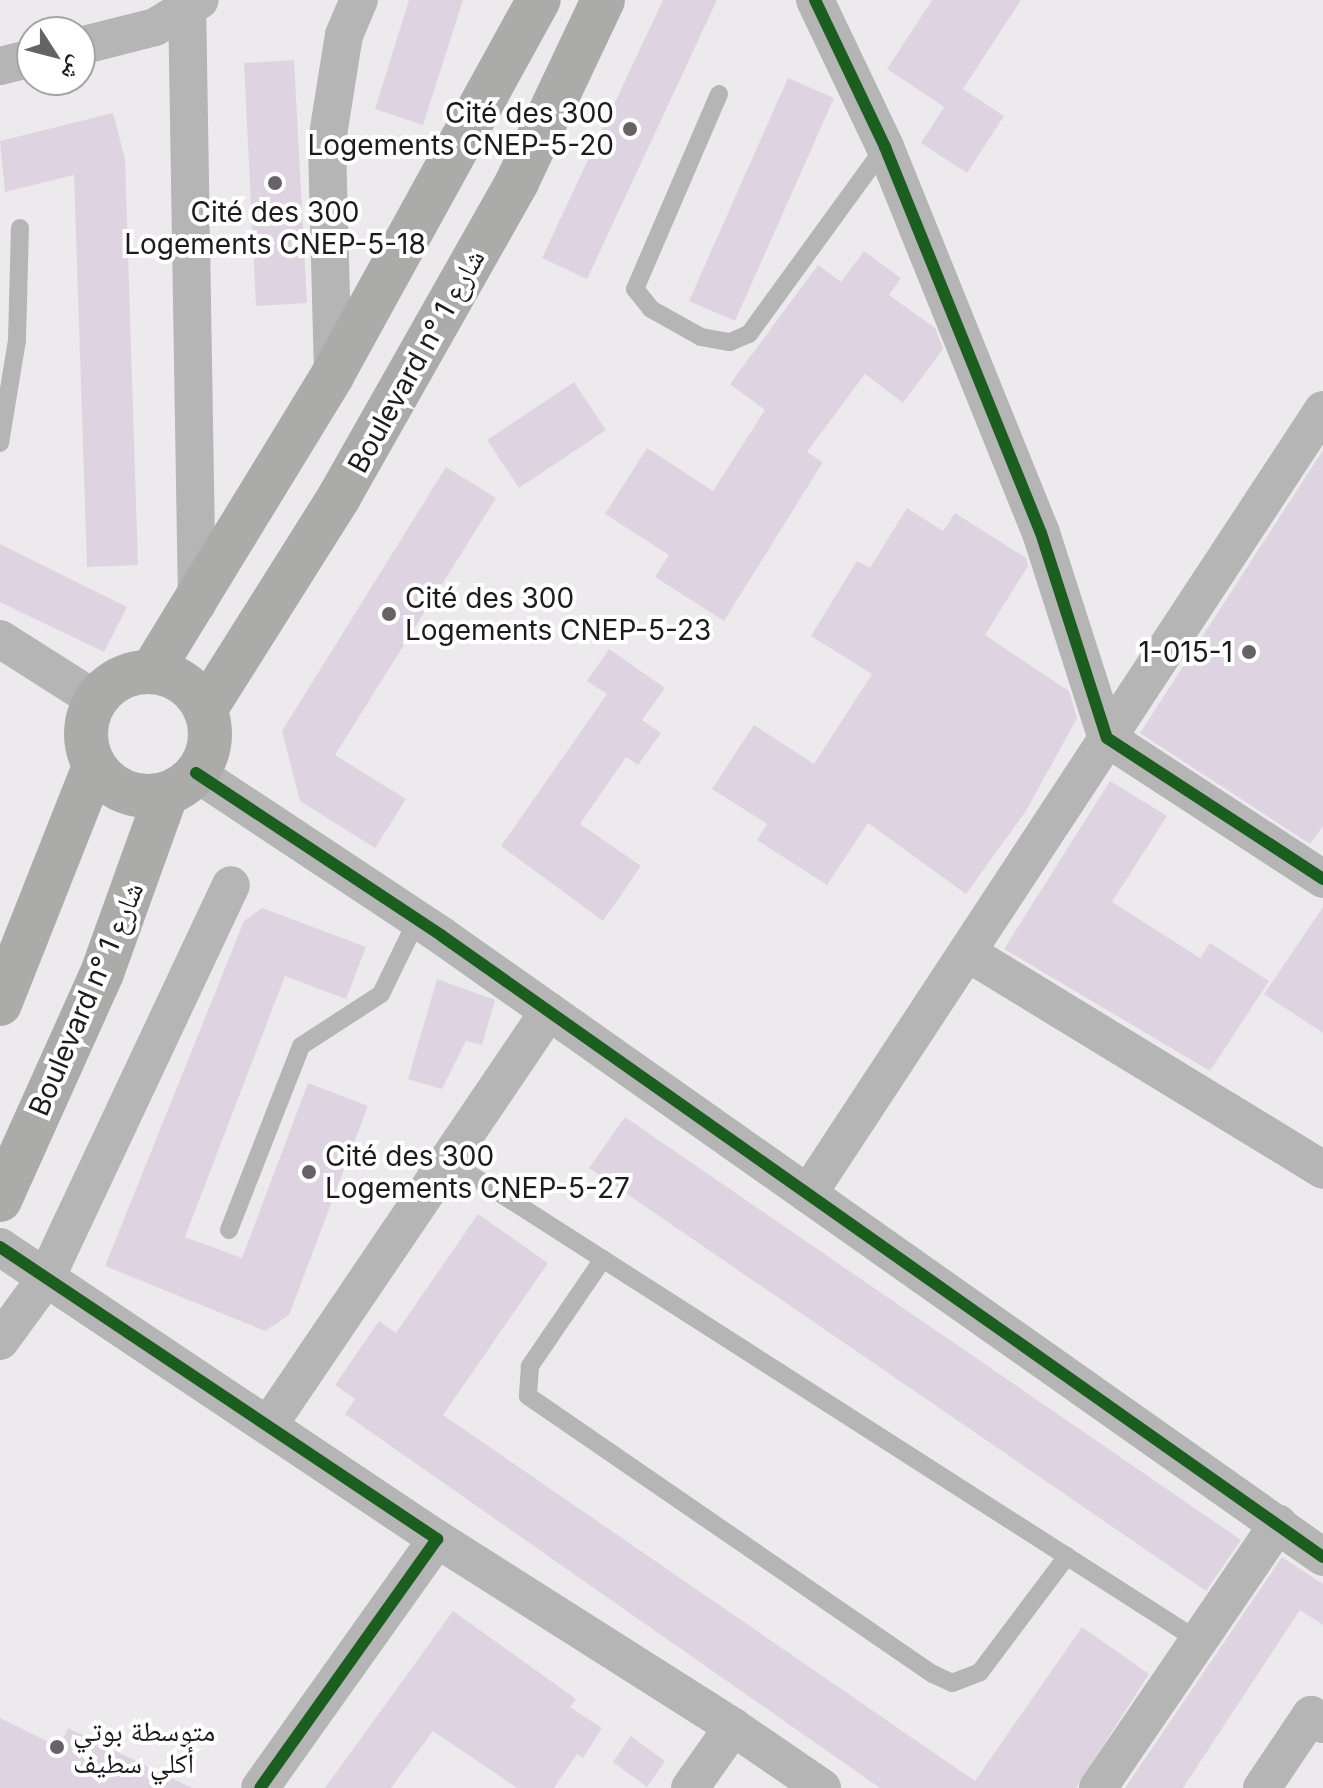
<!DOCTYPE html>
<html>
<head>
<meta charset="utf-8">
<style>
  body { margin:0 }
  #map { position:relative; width:1323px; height:1788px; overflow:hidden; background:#edeaee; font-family:Inter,"Noto Naskh Arabic",sans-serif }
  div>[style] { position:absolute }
  .building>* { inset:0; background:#ded4e1 }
  .lane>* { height:18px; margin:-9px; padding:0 9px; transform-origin:9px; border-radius:9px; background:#b5b5b5 }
  .street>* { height:38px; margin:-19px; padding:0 19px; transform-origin:19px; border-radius:19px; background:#b5b5b5 }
  .secondary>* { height:44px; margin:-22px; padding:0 22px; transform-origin:22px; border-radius:22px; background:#ababaa }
  .secondary>.ring { margin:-22px; padding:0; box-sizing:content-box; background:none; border:44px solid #ababaa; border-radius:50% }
  .cycleway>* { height:12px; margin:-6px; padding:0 6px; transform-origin:6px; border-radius:6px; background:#1b5e20 }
  .dots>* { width:22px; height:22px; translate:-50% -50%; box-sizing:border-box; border:4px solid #fff; border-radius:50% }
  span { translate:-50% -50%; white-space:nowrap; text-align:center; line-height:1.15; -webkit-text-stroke:8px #fff; paint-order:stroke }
  .poi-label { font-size:28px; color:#1d1b1e }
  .right { translate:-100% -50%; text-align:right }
  .left { translate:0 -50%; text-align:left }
  .street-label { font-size:28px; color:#1d1b1e }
  .north { position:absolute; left:16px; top:16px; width:80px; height:80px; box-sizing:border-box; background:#fff; border:2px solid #a5a4a5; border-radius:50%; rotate:126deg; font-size:22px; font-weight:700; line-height:32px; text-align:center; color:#1d1b1e }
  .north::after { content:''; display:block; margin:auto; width:28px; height:36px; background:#666367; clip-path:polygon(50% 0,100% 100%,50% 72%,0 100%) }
</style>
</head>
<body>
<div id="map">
  <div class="building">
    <div style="clip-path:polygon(409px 0,463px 0,423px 125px,375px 109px)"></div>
    <div style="clip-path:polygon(663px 0,717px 0,587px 279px,542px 258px)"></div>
    <div style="clip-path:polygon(932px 0,1021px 0,963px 89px,1004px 116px,967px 173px,921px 143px,944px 107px,887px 69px)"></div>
    <div style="clip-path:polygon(294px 60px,307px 303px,256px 306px,244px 63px)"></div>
    <div style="clip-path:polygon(788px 78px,834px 98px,735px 321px,689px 301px)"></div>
    <div style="clip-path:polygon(113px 113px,125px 159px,138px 565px,87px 567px,74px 175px,5px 192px,0 141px)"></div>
    <div style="clip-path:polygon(864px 251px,901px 278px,889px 295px,935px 328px,943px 349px,903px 403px,865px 374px,807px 452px,823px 462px,724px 621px,655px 577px,669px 555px,605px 514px,647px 448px,713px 491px,765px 410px,730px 384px,818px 265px,841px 282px)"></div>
    <div style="clip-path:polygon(574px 382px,606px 430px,519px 488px,487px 440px)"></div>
    <div style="clip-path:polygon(1323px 450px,1323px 826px,1310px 844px,1140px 733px)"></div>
    <div style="clip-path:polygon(446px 467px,496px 498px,335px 755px,406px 799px,375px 848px,300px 801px,282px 731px)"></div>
    <div style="clip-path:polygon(907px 508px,943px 531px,955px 513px,1026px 558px,1028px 566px,985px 635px,1069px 691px,1077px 718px,1026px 811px,966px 894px,868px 823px,827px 885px,757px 840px,767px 824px,712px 789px,754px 725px,814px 764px,872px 674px,811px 636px,857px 561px,870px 568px)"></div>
    <div style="clip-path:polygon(0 544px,127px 607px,104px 652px,0 602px)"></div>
    <div style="clip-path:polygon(609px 649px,665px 688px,642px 720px,661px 733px,638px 765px,626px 757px,580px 824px,641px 866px,603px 921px,501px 846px,607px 694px,587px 681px)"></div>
    <div style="clip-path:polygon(1110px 781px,1167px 816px,1112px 902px,1200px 958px,1210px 943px,1269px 981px,1210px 1071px,1004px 949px)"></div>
    <div style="clip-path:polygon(1323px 907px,1323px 1033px,1264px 994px)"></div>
    <div style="clip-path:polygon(262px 908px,366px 947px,346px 999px,285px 976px,185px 1237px,242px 1258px,308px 1083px,368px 1106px,289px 1315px,265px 1331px,105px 1266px,244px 921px)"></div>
    <div style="clip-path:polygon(437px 979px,495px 1000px,482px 1045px,466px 1041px,442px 1089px,408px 1079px)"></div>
    <div style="clip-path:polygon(625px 1117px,1241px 1540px,1206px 1591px,589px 1168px)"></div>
    <div style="clip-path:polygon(478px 1214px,548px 1263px,443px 1415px,975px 1781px,1082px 1627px,1149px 1674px,1076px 1788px,880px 1788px,345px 1414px,355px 1399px,335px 1385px,379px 1321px,396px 1333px)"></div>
    <div style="clip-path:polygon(1282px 1557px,1323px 1584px,1323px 1625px,1300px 1610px,1183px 1788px,1125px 1788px)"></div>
    <div style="clip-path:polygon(453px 1611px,576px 1699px,570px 1707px,602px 1728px,583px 1758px,577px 1754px,554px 1788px,517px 1788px,433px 1731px,391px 1788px,325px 1788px)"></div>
    <div style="clip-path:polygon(0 1718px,59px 1747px,68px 1728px,192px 1788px,0 1788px)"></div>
    <div style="clip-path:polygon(631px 1736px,665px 1761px,647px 1787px,613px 1762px)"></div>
  </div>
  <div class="lane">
    <div style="left:719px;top:94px;width:212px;rotate:113.3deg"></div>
    <div style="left:635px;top:289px;width:26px;rotate:51deg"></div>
    <div style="left:651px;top:309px;width:57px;rotate:29.2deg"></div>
    <div style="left:701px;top:337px;width:29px;rotate:10deg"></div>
    <div style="left:730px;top:342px;width:21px;rotate:-23deg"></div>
    <div style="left:749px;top:334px;width:231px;rotate:-54deg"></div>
    <div style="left:0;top:443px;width:104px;rotate:-80.6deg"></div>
    <div style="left:17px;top:340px;width:112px;rotate:-88.5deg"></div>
    <div style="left:448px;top:1160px;width:892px;rotate:32.64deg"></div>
    <div style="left:229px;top:1230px;width:198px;rotate:-68.6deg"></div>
    <div style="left:301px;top:1046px;width:95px;rotate:-33deg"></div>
    <div style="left:381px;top:994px;width:82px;rotate:-64.1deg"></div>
    <div style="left:603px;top:1259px;width:130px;rotate:124.3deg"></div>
    <div style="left:530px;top:1366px;width:30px;rotate:94deg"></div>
    <div style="left:528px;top:1396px;width:491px;rotate:34.5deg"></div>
    <div style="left:933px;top:1674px;width:21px;rotate:25deg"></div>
    <div style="left:952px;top:1683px;width:30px;rotate:-21deg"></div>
    <div style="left:980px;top:1672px;width:145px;rotate:-53.1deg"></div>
  </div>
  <div class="street">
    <div style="left:187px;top:0;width:604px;rotate:89.05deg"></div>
    <div style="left:815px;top:0;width:163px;rotate:64.5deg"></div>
    <div style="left:885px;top:147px;width:416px;rotate:68deg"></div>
    <div style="left:1041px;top:533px;width:215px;rotate:72.2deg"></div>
    <div style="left:1107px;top:738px;width:258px;rotate:33.1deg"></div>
    <div style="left:80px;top:46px;width:77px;rotate:-14.2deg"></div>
    <div style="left:155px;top:27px;width:52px;rotate:-31deg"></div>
    <div style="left:0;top:66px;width:33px;rotate:-14deg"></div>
    <div style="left:333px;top:374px;width:233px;rotate:-91.5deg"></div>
    <div style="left:327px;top:141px;width:107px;rotate:-80.9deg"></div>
    <div style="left:344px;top:35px;width:38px;rotate:-67deg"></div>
    <div style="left:0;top:639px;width:114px;rotate:32.4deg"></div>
    <div style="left:196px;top:773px;width:295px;rotate:33.5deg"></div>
    <div style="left:442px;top:936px;width:1078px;rotate:35.18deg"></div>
    <div style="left:968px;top:953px;width:416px;rotate:31.4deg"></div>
    <div style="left:808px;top:1194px;width:938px;rotate:-56.7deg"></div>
    <div style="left:0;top:1247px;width:526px;rotate:33.75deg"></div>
    <div style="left:437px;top:1539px;width:305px;rotate:125.4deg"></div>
    <div style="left:0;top:1341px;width:78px;rotate:-53.9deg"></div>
    <div style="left:46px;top:1278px;width:434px;rotate:-64.8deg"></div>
    <div style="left:268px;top:1426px;width:501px;rotate:-55.9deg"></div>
    <div style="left:437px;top:1539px;width:351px;rotate:32.4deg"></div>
    <div style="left:690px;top:1788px;width:75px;rotate:-54.8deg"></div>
    <div style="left:733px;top:1727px;width:108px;rotate:34.4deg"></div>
    <div style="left:1098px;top:1788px;width:320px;rotate:-55.7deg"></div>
    <div style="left:1262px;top:1788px;width:88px;rotate:-56.1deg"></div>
    <div style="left:1311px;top:1715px;width:15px;rotate:37deg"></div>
  </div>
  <div class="secondary">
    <div style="left:152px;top:671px;width:348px;rotate:-58.6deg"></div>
    <div style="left:333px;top:374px;width:427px;rotate:-61.2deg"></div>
    <div class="ring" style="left:86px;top:672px;width:80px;height:80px"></div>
    <div style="left:205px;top:710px;width:252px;rotate:-57.8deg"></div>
    <div style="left:339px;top:497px;width:362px;rotate:-60.5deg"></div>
    <div style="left:517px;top:182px;width:201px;rotate:-64.7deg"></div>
    <div style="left:0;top:1004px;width:256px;rotate:-68.4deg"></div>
    <div style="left:0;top:1200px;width:249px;rotate:-65.8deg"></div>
    <div style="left:102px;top:973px;width:189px;rotate:-70.2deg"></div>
  </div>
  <div class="cycleway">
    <div style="left:815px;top:0;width:163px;rotate:64.5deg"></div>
    <div style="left:885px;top:147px;width:416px;rotate:68deg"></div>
    <div style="left:1041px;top:533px;width:215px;rotate:72.2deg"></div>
    <div style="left:1107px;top:738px;width:258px;rotate:33.1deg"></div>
    <div style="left:196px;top:773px;width:295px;rotate:33.5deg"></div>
    <div style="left:442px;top:936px;width:1078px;rotate:35.18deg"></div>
    <div style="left:0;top:1247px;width:526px;rotate:33.75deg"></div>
    <div style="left:437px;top:1539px;width:305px;rotate:125.4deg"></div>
  </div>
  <div class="dots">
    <div style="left:630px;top:129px;background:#666367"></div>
    <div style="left:275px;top:183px;background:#666367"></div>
    <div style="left:389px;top:614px;background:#666367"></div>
    <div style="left:1249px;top:652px;background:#666367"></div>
    <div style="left:309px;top:1172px;background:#666367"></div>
    <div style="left:57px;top:1747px;background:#666367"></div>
  </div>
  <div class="poi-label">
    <span class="right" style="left:614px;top:129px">Cité des 300<br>Logements CNEP-5-20</span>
    <span style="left:275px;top:228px">Cité des 300<br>Logements CNEP-5-18</span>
    <span class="left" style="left:405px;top:614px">Cité des 300<br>Logements CNEP-5-23</span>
    <span class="right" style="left:1233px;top:652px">1-015-1</span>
    <span class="left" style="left:325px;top:1172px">Cité des 300<br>Logements CNEP-5-27</span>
    <span class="left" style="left:73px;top:1747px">متوسطة بوتي<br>أكلي سطيف</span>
  </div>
  <div class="street-label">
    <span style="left:416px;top:361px;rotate:-61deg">Boulevard n° شارع 1</span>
    <span style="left:86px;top:999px;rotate:-67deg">Boulevard n° شارع 1</span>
  </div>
  <div class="north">ش</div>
</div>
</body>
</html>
